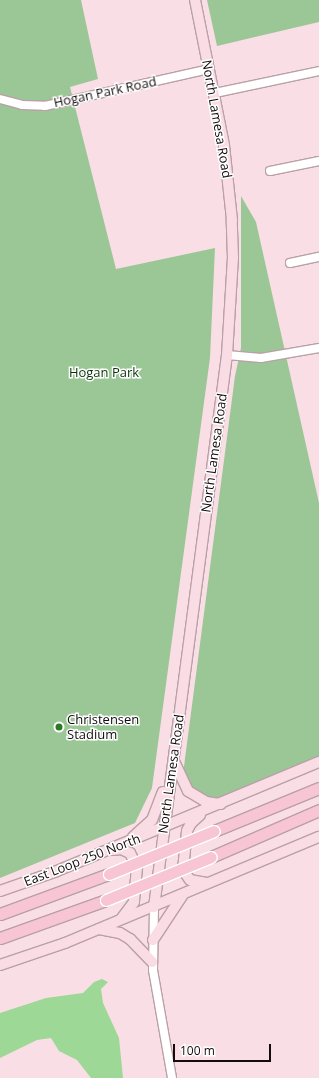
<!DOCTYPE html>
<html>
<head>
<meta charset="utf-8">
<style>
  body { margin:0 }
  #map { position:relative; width:319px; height:1078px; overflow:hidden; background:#f9dee6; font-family:"Open Sans",sans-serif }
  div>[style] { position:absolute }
  .green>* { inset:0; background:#9bc796 }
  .water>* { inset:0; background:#9dd896 }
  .roads { filter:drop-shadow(1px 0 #b9a0a7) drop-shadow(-1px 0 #b9a0a7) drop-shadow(0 1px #b9a0a7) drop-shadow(0 -1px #b9a0a7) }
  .minor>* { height:8px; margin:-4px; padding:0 4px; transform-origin:4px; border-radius:4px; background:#fff }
  .major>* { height:10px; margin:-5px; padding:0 5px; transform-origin:5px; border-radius:5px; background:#fadce5 }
  .highway>* { height:11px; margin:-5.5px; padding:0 5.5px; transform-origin:5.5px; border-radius:5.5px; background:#f7c5d4 }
  .bridges { filter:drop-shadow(1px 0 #fff) drop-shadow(-1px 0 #fff) drop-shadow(0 1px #fff) drop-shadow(0 -1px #fff) }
  .highway-bridge>* { height:11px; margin:-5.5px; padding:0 5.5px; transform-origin:5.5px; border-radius:5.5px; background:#f7c5d4 }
  .dots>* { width:11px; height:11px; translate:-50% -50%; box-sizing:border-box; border:2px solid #fff; border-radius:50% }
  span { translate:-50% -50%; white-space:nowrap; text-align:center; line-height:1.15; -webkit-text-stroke:3px #fff; paint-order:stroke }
  .street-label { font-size:13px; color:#130b0e }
  .park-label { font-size:13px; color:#0a3307 }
  .poi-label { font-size:13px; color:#130b0e }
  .left { translate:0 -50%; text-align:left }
  .scale { position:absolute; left:173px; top:1044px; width:98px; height:18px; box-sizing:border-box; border:2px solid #130b0e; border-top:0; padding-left:5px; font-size:12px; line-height:14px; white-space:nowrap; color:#130b0e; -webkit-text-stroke:3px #fff; paint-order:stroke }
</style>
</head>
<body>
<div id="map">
  <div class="green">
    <div style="clip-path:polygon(0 0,81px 0,98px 79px,70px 87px,116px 269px,215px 248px,210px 358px,152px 788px,135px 823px,0 878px)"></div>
    <div style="clip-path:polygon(207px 0,319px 0,319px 22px,217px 46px)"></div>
    <div style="clip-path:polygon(241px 196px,256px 222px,319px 503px,319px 757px,217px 799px,207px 797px,190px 787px,183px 774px,235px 376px,241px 348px)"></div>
  </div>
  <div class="water">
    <div style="clip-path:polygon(102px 979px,108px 982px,101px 989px,103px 1003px,119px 1038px,123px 1078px,91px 1078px,77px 1060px,59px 1051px,51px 1038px,37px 1040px,0 1058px,0 1013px,46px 998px,83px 993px,94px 982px)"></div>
  </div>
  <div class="roads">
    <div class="minor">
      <div style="left:215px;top:93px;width:106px;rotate:-11.9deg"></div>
      <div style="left:0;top:99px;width:23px;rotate:15deg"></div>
      <div style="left:22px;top:105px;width:23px;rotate:2deg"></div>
      <div style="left:45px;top:106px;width:168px;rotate:-12.7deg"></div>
      <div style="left:270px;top:171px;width:50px;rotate:-11.5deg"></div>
      <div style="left:290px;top:263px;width:30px;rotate:-12deg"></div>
      <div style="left:227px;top:355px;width:34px;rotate:5deg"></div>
      <div style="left:261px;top:358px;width:59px;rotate:-9.8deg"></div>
      <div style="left:154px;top:907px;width:63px;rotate:90.9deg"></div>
      <div style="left:153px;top:970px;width:110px;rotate:80deg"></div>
    </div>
    <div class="major">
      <div style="left:174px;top:761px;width:33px;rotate:65deg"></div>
      <div style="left:188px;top:791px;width:21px;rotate:31deg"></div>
      <div style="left:206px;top:802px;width:15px;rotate:8deg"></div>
      <div style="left:200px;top:815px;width:12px;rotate:138deg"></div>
      <div style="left:191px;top:823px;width:9px;rotate:117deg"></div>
      <div style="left:187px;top:831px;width:39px;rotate:96deg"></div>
      <div style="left:183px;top:870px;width:12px;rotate:55deg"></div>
      <div style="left:190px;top:880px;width:17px;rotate:10deg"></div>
      <div style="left:133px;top:837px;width:25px;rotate:-42deg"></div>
      <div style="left:152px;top:820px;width:30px;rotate:-69deg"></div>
      <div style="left:113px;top:850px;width:8px;rotate:-7deg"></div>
      <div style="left:121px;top:849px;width:10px;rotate:24deg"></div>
      <div style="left:130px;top:853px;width:16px;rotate:63deg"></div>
      <div style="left:137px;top:867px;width:35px;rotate:95deg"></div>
      <div style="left:134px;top:902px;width:20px;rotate:127deg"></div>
      <div style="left:0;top:891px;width:60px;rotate:-19.3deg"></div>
      <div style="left:57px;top:871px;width:284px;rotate:-22.6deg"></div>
      <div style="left:154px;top:907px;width:557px;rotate:-82.47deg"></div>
      <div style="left:227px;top:355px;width:97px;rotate:-86.5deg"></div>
      <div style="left:233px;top:258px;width:38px;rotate:-92deg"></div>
      <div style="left:232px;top:220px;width:75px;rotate:-96.1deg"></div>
      <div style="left:224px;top:145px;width:148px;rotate:-101.3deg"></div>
      <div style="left:99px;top:929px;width:21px;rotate:11deg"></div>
      <div style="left:120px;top:933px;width:12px;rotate:31deg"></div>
      <div style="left:130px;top:939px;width:32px;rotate:46deg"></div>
      <div style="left:153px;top:940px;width:53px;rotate:-56.6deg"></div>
      <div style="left:0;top:965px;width:69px;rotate:-18.7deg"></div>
      <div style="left:65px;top:943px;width:275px;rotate:-22.7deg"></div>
    </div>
    <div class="highway">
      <div style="left:214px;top:831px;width:113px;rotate:-22.3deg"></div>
      <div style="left:211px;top:857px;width:118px;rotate:-23.5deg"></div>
      <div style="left:0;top:914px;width:116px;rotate:-20.2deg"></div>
      <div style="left:0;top:938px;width:113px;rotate:-19.7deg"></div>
    </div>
  </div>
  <div class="bridges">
    <div class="highway-bridge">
      <div style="left:109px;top:874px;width:113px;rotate:-22.3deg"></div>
      <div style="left:106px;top:900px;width:113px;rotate:-22.3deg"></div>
    </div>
  </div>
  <div class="dots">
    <div style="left:59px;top:727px;background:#2a7a23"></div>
  </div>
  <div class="street-label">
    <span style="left:105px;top:92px;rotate:-12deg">Hogan Park Road</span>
    <span style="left:217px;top:119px;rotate:80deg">North Lamesa Road</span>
    <span style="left:214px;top:453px;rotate:-82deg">North Lamesa Road</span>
    <span style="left:171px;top:774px;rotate:-82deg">North Lamesa Road</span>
    <span style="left:82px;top:860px;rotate:-21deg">East Loop 250 North</span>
  </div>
  <div class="park-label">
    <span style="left:104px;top:372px">Hogan Park</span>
  </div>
  <div class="poi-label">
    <span class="left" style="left:67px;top:727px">Christensen<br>Stadium</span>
  </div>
  <div class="scale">100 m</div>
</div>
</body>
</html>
